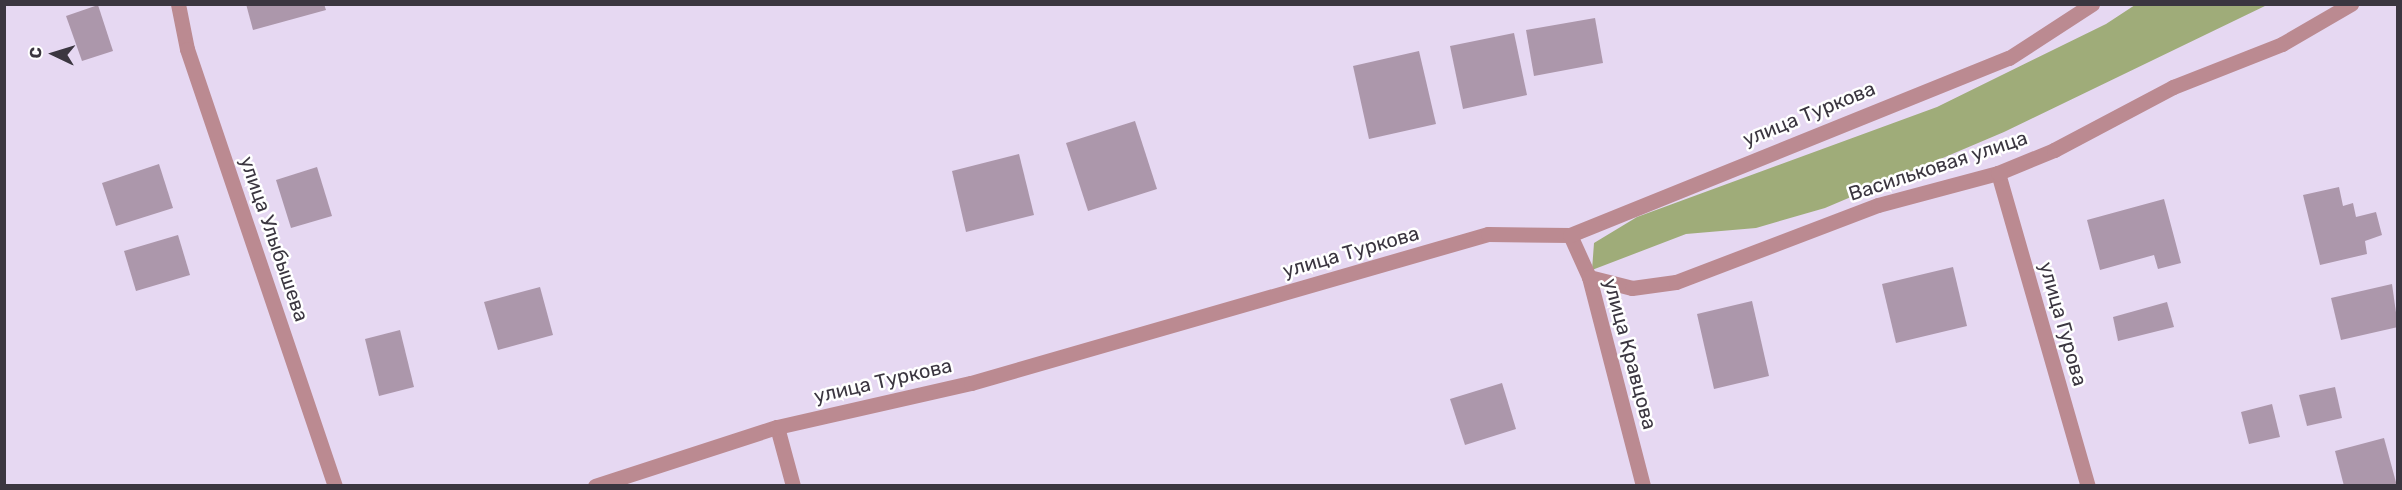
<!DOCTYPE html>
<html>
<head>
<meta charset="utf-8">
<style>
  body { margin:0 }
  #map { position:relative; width:2402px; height:490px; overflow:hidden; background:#e6d8f2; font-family:Rubik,sans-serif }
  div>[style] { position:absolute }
  .forest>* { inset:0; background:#9fac79 }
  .building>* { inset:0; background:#ac97ab }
  .street>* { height:15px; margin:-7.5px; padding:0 7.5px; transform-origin:7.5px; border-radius:7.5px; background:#bb8a91 }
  span { translate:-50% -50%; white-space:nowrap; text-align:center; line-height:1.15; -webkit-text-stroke:5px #fff; paint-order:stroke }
  .street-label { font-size:20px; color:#3b3640 }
  .frame { position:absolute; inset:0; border:6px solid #3b3640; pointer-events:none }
  .north { position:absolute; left:24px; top:24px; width:60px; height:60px; -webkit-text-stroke:4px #fff; paint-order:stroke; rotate:274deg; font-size:16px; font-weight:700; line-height:24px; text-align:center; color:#3b3640 }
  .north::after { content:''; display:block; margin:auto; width:21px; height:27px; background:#3b3640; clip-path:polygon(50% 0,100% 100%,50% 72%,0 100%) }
</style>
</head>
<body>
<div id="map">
  <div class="forest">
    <div style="clip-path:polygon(2135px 5px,2267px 5px,2004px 132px,1825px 208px,1756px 228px,1686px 234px,1592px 270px,1594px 243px,1637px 217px,1937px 107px,2106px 24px)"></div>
  </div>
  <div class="building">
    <div style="clip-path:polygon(246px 4px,324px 4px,326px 10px,253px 30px)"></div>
    <div style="clip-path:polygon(98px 5px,113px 51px,82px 61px,66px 16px)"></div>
    <div style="clip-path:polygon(1595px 18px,1603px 63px,1534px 76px,1526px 30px)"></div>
    <div style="clip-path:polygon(1514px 33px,1527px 95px,1463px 109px,1450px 46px)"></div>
    <div style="clip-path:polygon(1419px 51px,1436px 124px,1369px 139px,1353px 66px)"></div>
    <div style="clip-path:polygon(1135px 121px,1157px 189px,1088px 211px,1066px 143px)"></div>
    <div style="clip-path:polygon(1019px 154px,1034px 215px,966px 232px,952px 171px)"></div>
    <div style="clip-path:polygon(159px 164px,173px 208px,116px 226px,102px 183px)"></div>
    <div style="clip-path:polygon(317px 167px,332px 216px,291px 228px,276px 180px)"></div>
    <div style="clip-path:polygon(2339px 187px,2343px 206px,2353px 203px,2356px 217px,2376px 212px,2382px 235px,2365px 241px,2367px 254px,2320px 265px,2303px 195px)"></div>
    <div style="clip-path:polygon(2164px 199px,2181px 263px,2158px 269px,2154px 255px,2100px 270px,2087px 220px)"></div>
    <div style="clip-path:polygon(178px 235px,190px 275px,136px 291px,124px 251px)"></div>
    <div style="clip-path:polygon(1953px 267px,1967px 326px,1896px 343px,1882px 284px)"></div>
    <div style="clip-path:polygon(2392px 284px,2398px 327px,2341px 340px,2331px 298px)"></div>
    <div style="clip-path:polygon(540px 287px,553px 335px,498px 350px,484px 302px)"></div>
    <div style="clip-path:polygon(1752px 301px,1769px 376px,1714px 389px,1697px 314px)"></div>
    <div style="clip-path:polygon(2167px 302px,2174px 327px,2118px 341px,2113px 317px)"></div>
    <div style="clip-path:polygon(400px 330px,414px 387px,379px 396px,365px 339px)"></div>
    <div style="clip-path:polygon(1502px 383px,1516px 429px,1465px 445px,1450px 399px)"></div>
    <div style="clip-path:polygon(2335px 387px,2342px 418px,2307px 426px,2299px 395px)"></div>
    <div style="clip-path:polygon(2272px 404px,2280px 437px,2249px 444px,2241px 412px)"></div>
    <div style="clip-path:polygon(2384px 438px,2397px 486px,2344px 486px,2335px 451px)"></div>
  </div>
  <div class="street">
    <div style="left:178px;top:4px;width:46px;rotate:78.7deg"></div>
    <div style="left:187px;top:49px;width:461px;rotate:71.3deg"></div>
    <div style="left:1998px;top:173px;width:326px;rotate:74deg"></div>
    <div style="left:1570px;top:235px;width:46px;rotate:65.7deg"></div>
    <div style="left:1589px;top:277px;width:216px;rotate:75.5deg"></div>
    <div style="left:1589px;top:277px;width:44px;rotate:14.3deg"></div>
    <div style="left:1632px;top:288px;width:44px;rotate:-7.8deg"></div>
    <div style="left:1676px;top:282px;width:216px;rotate:-20.9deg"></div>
    <div style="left:1878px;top:205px;width:124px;rotate:-14.9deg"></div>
    <div style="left:1998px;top:173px;width:61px;rotate:-22.3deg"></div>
    <div style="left:2054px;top:150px;width:135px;rotate:-27.9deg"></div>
    <div style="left:2173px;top:87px;width:117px;rotate:-21.5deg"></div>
    <div style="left:2282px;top:44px;width:80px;rotate:-30.1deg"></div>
    <div style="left:777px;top:427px;width:61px;rotate:74.8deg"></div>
    <div style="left:595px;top:486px;width:191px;rotate:-18deg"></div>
    <div style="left:777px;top:427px;width:199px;rotate:-12.8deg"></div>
    <div style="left:971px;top:383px;width:538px;rotate:-16.08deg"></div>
    <div style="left:1488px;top:234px;width:82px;rotate:0.7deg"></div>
    <div style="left:1570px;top:235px;width:473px;rotate:-22deg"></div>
    <div style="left:2009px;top:58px;width:99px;rotate:-33deg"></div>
  </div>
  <div class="street-label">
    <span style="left:1809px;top:114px;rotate:-22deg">улица Туркова</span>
    <span style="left:1938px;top:166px;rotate:-18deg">Васильковая улица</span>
    <span style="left:274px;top:239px;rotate:71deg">улица Улыбышева</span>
    <span style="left:1351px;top:252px;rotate:-16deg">улица Туркова</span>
    <span style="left:2063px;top:324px;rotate:74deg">улица Гурова</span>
    <span style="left:1630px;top:354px;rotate:75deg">улица Кравцова</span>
    <span style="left:883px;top:381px;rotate:-13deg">улица Туркова</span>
  </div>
  <div class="frame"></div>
  <div class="north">С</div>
</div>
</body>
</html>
